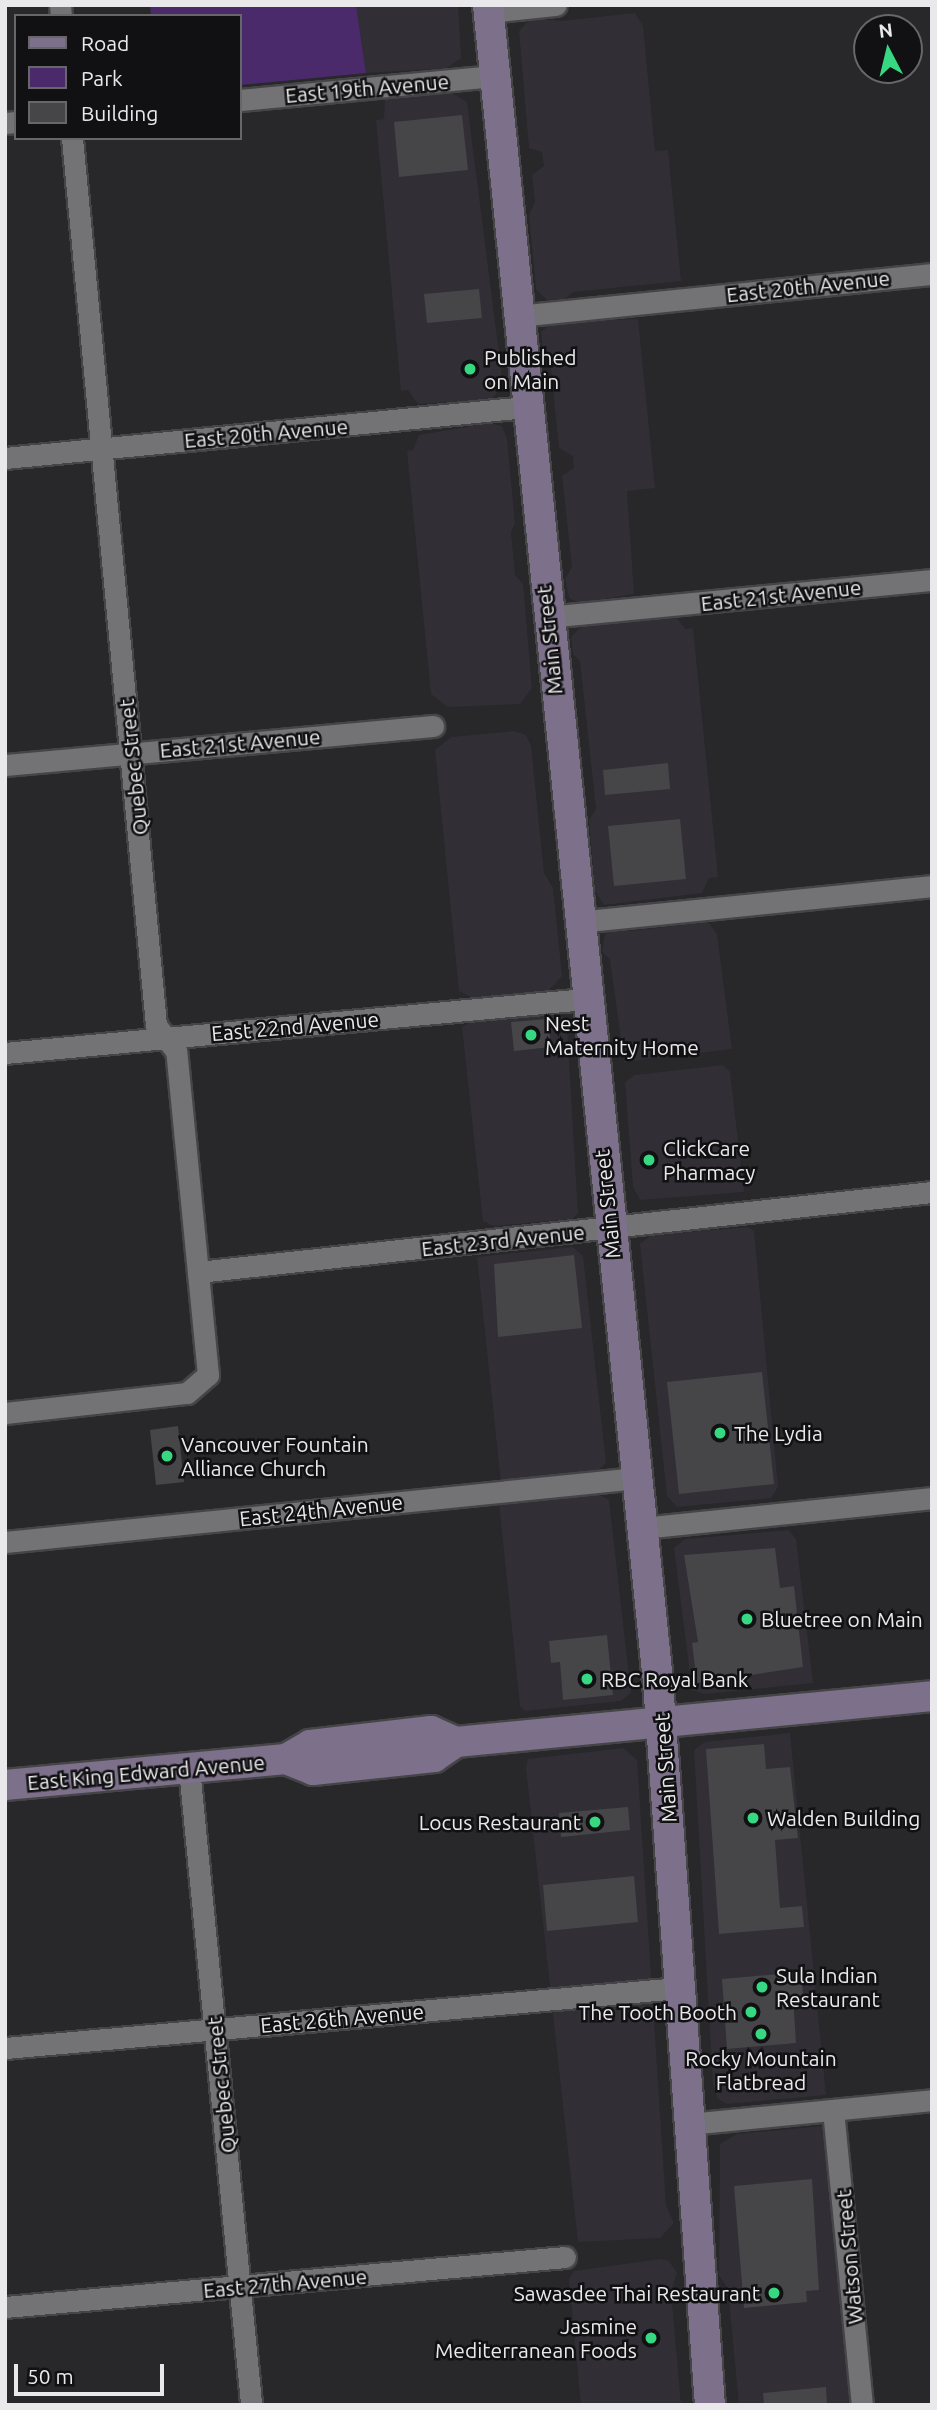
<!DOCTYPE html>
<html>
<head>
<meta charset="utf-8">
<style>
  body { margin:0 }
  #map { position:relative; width:937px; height:2410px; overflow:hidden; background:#28272a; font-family:Ubuntu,sans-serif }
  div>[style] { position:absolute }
  .built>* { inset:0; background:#312e36 }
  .green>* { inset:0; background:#4b2a6c }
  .building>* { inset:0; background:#464548 }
  .roads { filter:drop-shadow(2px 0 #454447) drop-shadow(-2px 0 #454447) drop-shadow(0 2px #454447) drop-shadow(0 -2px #454447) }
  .street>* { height:21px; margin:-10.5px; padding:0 10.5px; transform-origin:10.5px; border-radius:10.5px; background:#737275 }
  .secondary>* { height:30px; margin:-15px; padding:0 15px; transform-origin:15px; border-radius:15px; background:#7c708b }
  .dots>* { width:19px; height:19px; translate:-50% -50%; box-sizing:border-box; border:4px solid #111012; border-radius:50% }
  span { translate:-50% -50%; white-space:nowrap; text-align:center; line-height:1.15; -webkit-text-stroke:5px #111012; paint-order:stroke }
  .street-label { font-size:21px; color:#e9e8ea }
  .poi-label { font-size:21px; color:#e9e8ea }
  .left { translate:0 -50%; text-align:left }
  .right { translate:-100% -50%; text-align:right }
  .frame { position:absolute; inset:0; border:7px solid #e9e8ea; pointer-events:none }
  .legend { position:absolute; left:14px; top:14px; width:228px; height:126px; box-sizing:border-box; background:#111012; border:2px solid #676668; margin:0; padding:9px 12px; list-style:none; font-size:21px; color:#e9e8ea }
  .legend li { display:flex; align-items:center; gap:14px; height:35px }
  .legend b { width:35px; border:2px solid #676668 }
  .north { position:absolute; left:853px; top:14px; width:70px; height:70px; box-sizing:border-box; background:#111012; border:2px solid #676668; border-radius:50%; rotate:353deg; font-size:19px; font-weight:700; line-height:28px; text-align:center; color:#e9e8ea }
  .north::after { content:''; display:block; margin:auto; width:24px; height:32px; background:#36d881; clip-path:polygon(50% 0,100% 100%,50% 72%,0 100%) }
  .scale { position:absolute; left:14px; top:2364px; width:150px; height:32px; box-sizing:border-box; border:4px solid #e9e8ea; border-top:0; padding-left:9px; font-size:21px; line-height:24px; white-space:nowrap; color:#e9e8ea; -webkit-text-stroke:5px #111012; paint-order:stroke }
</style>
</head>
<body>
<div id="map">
  <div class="built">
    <div style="clip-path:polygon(356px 5px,458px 5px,461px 58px,447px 68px,366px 73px)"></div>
    <div style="clip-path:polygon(635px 13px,643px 26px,655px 151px,668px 150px,681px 281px,573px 292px,565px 299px,547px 300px,536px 289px,529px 215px,535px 202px,532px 175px,544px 166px,542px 152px,529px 148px,519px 31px,531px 18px,561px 21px)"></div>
    <div style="clip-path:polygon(452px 93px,467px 102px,503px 385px,491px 400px,418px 404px,408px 390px,401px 391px,376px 120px,384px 119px,385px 99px)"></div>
    <div style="clip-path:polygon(638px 319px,655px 488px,627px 491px,634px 594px,579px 603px,569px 598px,565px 579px,572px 567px,562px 476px,574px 468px,573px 456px,559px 448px,550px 359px,543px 352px,541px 332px,553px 322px)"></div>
    <div style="clip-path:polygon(489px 423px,502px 426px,507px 439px,515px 523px,511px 532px,515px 575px,523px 584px,532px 688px,520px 704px,448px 707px,431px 694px,407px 451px,413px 450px,419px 435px)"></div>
    <div style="clip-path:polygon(677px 618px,685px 629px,693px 628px,718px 877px,709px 878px,702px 893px,604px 905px,595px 891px,589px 820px,596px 809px,580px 661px,573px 654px,571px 637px,583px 625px)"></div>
    <div style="clip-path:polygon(514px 731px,526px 735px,531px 746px,544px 873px,553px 888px,562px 976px,548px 991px,473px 998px,459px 991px,435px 750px,451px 737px)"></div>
    <div style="clip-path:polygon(708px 922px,717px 934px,732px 1049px,624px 1062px,610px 959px,602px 952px,605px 934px,619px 927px,631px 931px)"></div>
    <div style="clip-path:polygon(548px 1014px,563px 1017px,567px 1026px,578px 1214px,572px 1219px,494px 1226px,483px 1221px,462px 1027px,474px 1020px)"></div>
    <div style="clip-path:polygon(723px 1065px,730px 1072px,744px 1192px,640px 1200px,633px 1187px,625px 1082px,635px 1075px)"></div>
    <div style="clip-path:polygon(748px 1227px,754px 1231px,778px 1487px,771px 1498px,677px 1507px,667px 1496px,640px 1244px,651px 1235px)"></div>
    <div style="clip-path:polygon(573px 1247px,583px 1256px,606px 1463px,596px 1472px,501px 1483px,477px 1257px)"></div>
    <div style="clip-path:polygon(596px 1493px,609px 1500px,631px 1693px,621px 1701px,525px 1711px,520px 1706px,499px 1503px)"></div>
    <div style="clip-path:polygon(789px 1530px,796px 1539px,813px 1683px,704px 1694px,692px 1690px,674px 1548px,685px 1539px)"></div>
    <div style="clip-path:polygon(790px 1733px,826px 2095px,727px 2104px,718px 2099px,713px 2084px,694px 1750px,705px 1742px)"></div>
    <div style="clip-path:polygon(623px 1748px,637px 1760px,666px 2206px,674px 2223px,660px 2238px,578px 2242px,526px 1768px,528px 1759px)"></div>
    <div style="clip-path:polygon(822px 2126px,830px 2131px,857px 2405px,739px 2405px,728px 2289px,719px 2275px,720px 2144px,737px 2134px)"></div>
    <div style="clip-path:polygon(660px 2259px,669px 2261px,677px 2273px,671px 2291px,681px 2405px,581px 2405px,569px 2279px,574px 2271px)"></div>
  </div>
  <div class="green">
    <div style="clip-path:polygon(150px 5px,356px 5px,366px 73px,240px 85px,240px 16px,151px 16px)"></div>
  </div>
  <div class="building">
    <div style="clip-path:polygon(462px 115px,468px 170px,399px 177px,394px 122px)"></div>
    <div style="clip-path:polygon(479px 289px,482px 318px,427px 323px,424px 294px)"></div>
    <div style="clip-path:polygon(668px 763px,670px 789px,605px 795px,603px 770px)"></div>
    <div style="clip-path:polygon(680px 819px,686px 879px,614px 886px,608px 826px)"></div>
    <div style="clip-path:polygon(548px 1019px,551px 1047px,514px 1051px,511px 1022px)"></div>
    <div style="clip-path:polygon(574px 1255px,582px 1328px,498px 1337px,494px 1264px)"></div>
    <div style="clip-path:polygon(762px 1372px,774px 1484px,679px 1494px,667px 1382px)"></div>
    <div style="clip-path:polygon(178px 1426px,184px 1482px,156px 1485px,150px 1430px)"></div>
    <div style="clip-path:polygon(775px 1548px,780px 1588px,794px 1586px,803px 1667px,697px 1683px,692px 1643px,698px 1642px,684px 1555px)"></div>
    <div style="clip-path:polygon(607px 1635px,613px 1695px,563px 1700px,560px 1662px,551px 1663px,549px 1641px)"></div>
    <div style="clip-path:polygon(764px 1744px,766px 1769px,790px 1767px,798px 1838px,775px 1840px,780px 1908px,802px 1906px,804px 1927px,719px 1934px,706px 1749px)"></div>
    <div style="clip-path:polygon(628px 1807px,630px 1830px,561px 1837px,559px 1813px)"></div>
    <div style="clip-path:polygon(634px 1876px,638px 1922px,547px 1931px,543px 1885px)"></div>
    <div style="clip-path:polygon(801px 1972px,803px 1996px,793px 1997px,796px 2043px,727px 2049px,722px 1979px)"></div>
    <div style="clip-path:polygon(812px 2179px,819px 2290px,806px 2291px,807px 2302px,744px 2308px,734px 2186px)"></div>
    <div style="clip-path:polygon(826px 2387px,827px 2405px,764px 2405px,763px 2393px)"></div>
  </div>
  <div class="roads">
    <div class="street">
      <div style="left:60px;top:5px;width:11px;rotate:85deg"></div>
      <div style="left:489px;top:12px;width:67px;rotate:-6deg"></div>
      <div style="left:240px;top:100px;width:255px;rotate:-5.4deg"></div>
      <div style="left:5px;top:123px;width:11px;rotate:-5deg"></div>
      <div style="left:518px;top:316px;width:416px;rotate:-5.8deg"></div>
      <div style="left:5px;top:458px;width:523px;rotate:-5.59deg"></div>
      <div style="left:547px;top:617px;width:387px;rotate:-5.5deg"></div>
      <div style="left:5px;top:765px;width:430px;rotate:-5.2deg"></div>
      <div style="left:578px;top:922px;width:356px;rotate:-5.8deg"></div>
      <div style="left:5px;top:1053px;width:583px;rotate:-5.32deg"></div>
      <div style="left:198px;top:1272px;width:738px;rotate:-6.22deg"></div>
      <div style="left:5px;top:1413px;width:183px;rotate:-6.3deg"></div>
      <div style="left:187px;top:1393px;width:28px;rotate:-41deg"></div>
      <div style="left:208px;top:1375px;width:326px;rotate:-95.6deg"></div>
      <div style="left:176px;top:1051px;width:33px;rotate:-128deg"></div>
      <div style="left:156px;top:1025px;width:891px;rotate:-95.41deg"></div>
      <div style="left:642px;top:1528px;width:292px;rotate:-5.9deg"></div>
      <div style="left:5px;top:1542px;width:635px;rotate:-5.78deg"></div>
      <div style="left:189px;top:1768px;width:638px;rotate:84.42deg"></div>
      <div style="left:5px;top:2048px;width:677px;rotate:-5.09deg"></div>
      <div style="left:833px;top:2110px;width:296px;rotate:84.4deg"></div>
      <div style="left:689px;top:2124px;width:244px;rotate:-5.6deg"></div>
      <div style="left:5px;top:2307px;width:562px;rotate:-5.1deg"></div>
    </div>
    <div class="secondary">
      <div style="left:488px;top:5px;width:1686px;rotate:84.21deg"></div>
      <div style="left:658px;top:1682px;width:725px;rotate:85.89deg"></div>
      <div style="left:286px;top:1759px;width:29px;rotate:22deg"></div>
      <div style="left:313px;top:1770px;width:122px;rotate:-6.1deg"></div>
      <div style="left:434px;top:1757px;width:27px;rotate:-34deg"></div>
      <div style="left:456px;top:1742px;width:478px;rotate:-5.5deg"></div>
      <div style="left:5px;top:1785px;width:282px;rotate:-5.3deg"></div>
      <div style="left:286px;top:1759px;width:28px;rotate:-30deg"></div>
      <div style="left:310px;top:1745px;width:122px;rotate:-6.6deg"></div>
      <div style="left:431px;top:1731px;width:27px;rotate:24deg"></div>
    </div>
  </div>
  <div class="dots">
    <div style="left:470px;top:369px;background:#36d881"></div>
    <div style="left:531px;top:1035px;background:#36d881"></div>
    <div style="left:649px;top:1160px;background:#36d881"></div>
    <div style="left:720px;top:1433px;background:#36d881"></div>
    <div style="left:167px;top:1456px;background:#36d881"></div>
    <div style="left:747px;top:1619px;background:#36d881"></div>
    <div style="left:587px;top:1679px;background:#36d881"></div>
    <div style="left:753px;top:1818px;background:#36d881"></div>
    <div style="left:595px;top:1822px;background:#36d881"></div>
    <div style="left:762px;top:1987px;background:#36d881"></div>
    <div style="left:751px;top:2012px;background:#36d881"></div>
    <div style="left:761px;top:2034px;background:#36d881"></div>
    <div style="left:774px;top:2293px;background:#36d881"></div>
    <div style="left:651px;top:2338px;background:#36d881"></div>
  </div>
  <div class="street-label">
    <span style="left:367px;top:88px;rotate:-5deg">East 19th Avenue</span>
    <span style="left:808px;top:286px;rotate:-6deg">East 20th Avenue</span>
    <span style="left:266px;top:433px;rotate:-5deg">East 20th Avenue</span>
    <span style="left:781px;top:595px;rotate:-6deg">East 21st Avenue</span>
    <span style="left:549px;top:640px;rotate:-96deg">Main Street</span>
    <span style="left:240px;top:743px;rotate:-5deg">East 21st Avenue</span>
    <span style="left:133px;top:767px;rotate:-96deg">Quebec Street</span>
    <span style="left:295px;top:1026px;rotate:-5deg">East 22nd Avenue</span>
    <span style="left:607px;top:1204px;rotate:-96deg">Main Street</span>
    <span style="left:503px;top:1240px;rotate:-6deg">East 23rd Avenue</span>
    <span style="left:321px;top:1510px;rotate:-6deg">East 24th Avenue</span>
    <span style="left:665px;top:1768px;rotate:-94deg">Main Street</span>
    <span style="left:146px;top:1772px;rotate:-5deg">East King Edward Avenue</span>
    <span style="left:342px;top:2018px;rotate:-5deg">East 26th Avenue</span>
    <span style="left:221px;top:2085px;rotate:-96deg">Quebec Street</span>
    <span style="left:849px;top:2257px;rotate:-95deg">Watson Street</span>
    <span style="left:285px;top:2283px;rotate:-5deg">East 27th Avenue</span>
  </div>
  <div class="poi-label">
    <span class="left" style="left:484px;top:369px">Published<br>on Main</span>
    <span class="left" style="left:545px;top:1035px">Nest<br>Maternity Home</span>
    <span class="left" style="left:663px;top:1160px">ClickCare<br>Pharmacy</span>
    <span class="left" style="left:734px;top:1433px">The Lydia</span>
    <span class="left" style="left:181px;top:1456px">Vancouver Fountain<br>Alliance Church</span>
    <span class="left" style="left:761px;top:1619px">Bluetree on Main</span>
    <span class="left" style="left:601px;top:1679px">RBC Royal Bank</span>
    <span class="left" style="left:767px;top:1818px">Walden Building</span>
    <span class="right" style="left:581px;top:1822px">Locus Restaurant</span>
    <span class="left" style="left:776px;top:1987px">Sula Indian<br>Restaurant</span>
    <span class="right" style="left:737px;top:2012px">The Tooth Booth</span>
    <span style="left:761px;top:2070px">Rocky Mountain<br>Flatbread</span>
    <span class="right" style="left:760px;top:2293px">Sawasdee Thai Restaurant</span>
    <span class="right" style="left:637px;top:2338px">Jasmine<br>Mediterranean Foods</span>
  </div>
  <div class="frame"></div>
  <ul class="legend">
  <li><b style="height:9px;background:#7c708b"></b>Road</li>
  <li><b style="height:19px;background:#4b2a6c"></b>Park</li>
  <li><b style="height:19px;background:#464548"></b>Building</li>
  </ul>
  <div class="north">N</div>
  <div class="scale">50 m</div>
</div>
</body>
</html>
